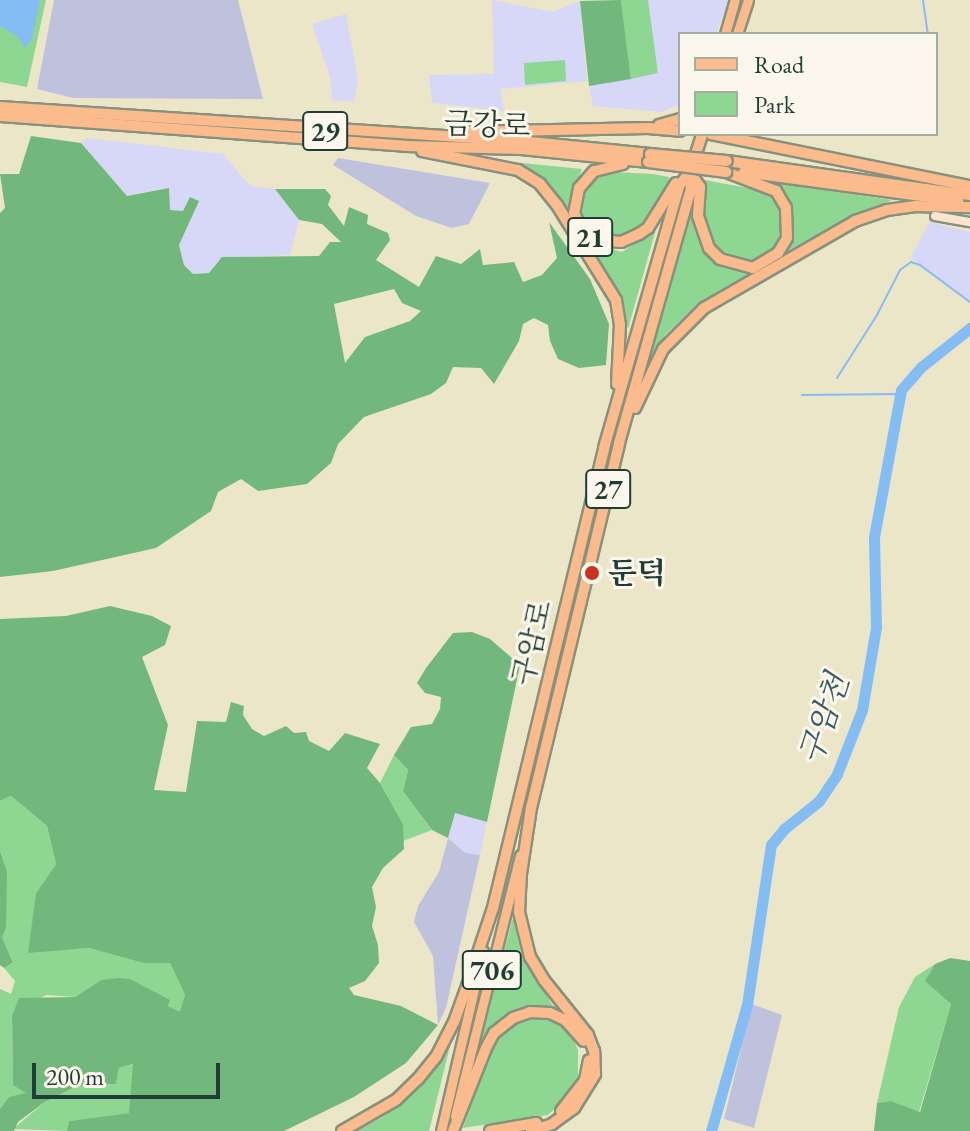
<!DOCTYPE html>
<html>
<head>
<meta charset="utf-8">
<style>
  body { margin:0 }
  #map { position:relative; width:970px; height:1131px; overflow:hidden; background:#ece6c8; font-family:"EB Garamond","Noto Serif KR",serif }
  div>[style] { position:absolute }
  .built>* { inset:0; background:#d7d7f8 }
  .industrial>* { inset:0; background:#bfc2dd }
  .green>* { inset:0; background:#8dd793 }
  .forest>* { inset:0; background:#72b87d }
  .water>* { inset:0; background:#84bcf4 }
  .stream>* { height:2px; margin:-1px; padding:0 1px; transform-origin:1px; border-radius:1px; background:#84bcf4 }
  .river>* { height:11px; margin:-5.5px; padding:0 5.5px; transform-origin:5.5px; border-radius:5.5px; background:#84bcf4 }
  .roads { filter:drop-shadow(2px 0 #86927e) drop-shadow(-2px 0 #86927e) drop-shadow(0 2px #86927e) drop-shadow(0 -2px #86927e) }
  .secondary>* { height:8px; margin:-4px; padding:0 4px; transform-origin:4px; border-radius:4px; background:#fde4d1 }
  .primary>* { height:9px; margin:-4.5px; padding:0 4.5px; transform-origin:4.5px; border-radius:4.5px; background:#fbbb8d }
  .highway>* { height:10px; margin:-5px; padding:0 5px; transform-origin:5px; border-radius:5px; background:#fbbb8d }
  .bridges { filter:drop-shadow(2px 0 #86927e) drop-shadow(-2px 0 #86927e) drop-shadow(0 2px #86927e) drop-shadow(0 -2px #86927e) }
  .highway-bridge>* { height:10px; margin:-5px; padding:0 5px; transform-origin:5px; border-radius:5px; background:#fbbb8d }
  .dots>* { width:22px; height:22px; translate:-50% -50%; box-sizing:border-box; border:4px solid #fbf7ec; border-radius:50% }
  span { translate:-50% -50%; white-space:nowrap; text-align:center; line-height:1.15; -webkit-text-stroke:6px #fbf7ec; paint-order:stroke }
  .shield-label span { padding:2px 6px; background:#fbf7ec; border:2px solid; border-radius:6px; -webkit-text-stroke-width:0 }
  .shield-label { font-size:28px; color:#1f3d34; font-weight:700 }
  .street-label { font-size:30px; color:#1f3d34 }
  .poi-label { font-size:30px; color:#1f3d34; font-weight:700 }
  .left { translate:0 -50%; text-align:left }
  .water-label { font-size:32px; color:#385d64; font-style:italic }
  .legend { position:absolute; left:678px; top:32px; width:260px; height:104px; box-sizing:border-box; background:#fbf7ec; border:2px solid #a3ada2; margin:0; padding:10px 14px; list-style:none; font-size:24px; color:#1f3d34 }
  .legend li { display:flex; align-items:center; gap:16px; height:40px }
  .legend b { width:40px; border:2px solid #a3ada2 }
  .scale { position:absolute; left:32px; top:1063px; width:188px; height:36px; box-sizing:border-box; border:4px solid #1f3d34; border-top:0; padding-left:10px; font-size:24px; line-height:28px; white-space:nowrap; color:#1f3d34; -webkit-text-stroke:6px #fbf7ec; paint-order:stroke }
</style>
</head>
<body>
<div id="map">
  <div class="built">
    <div style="clip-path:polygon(492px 0,552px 12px,580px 1px,587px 81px,500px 89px,504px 111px,432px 103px,429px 75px,494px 74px)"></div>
    <div style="clip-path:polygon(648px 0,729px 0,716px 34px,680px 34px,680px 104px,662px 112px,593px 106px,589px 86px,658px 73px)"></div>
    <div style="clip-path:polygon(346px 14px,358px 81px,354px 102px,332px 100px,330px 77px,312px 24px)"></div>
    <div style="clip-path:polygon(87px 138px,223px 154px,250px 186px,275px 189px,299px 220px,290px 255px,222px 258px,209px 273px,193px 274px,184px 265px,179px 245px,187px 220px,183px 211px,169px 210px,169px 188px,127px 196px,81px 143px)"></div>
    <div style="clip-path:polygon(929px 222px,970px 232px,970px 300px,911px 258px)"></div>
    <div style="clip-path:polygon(455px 813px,487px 822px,480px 855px,465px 854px,448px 838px)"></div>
  </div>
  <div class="industrial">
    <div style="clip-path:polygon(54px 0,238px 0,263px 99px,73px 98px,37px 89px)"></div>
    <div style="clip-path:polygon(338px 158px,490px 183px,469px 224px,452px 228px,416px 216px,333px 165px)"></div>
    <div style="clip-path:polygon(448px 838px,465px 853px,480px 855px,446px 1008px,438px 1025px,433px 956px,414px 922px,418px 906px,439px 872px)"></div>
    <div style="clip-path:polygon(752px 1004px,782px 1015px,754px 1128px,724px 1119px)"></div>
  </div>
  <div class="green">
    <div style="clip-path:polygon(0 0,46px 0,27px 87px,0 82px)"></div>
    <div style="clip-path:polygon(621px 0,648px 0,658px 73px,631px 79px)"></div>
    <div style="clip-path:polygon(565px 60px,566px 81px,525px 85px,524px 63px)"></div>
    <div style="clip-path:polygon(512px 162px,582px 169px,576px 186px,572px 219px,529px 173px)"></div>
    <div style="clip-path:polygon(614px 172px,653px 174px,669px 177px,669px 181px,664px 196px,643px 227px,617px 238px,591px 234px,582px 225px,578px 209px,582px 190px,598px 176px)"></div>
    <div style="clip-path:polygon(705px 180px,770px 192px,782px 214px,781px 231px,773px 251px,761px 259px,746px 261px,722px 254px,714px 246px,704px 220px)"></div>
    <div style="clip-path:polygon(770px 182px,892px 200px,837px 224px,785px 252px,792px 231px,787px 199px)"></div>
    <div style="clip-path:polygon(690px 205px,693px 224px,708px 254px,727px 267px,750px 273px,698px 303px,665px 335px,644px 370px)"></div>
    <div style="clip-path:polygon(656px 229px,628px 329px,615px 286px,588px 243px,622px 252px)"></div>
    <div style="clip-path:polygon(394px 755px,408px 770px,403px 791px,432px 830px,403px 841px,403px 824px,380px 783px)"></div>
    <div style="clip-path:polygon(11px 796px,47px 826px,56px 864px,36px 893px,29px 952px,89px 948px,143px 963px,170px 963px,185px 995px,181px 1013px,168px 1006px,169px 1000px,129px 979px,101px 980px,75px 997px,46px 995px,12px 1016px,13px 1084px,26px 1092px,26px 1095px,9px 1097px,0 1110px,0 989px,11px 994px,15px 981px,4px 968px,13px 961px,2px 937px,7px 871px,0 851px,0 801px)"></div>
    <div style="clip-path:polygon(513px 917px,522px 957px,555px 1009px,528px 1008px,503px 1020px,480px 1045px)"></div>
    <div style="clip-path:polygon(935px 964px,926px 981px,951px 1004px,919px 1112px,891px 1101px,877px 1103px,899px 1007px,915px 977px)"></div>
    <div style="clip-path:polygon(538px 1016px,568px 1027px,578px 1050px,578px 1082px,566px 1099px,548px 1115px,463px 1128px,495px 1038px,517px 1021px)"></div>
    <div style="clip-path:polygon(451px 1042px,429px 1131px,356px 1131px,383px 1117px,424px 1081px)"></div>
    <div style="clip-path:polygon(134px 1064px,130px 1113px,69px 1121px,67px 1131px,13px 1129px,45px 1102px,79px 1085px,116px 1084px,119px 1068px)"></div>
  </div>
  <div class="forest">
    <div style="clip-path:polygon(621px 0,631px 79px,589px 86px,580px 1px)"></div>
    <div style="clip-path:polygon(evenodd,31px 136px,81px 143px,127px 196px,169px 188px,170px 210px,183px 211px,190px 197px,199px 201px,179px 245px,184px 265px,193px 274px,209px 273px,222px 257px,319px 256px,330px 242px,341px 242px,322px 224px,299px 220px,275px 189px,325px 189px,331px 196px,328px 205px,344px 226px,349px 207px,368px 215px,367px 224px,388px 233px,390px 240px,376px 260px,419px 287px,436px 256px,461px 264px,480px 249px,483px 265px,514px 262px,523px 282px,542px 275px,557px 258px,549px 222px,590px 279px,609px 324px,606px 365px,579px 368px,558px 359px,550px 341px,548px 325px,534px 318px,523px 324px,519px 341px,494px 384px,481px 368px,453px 367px,446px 383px,431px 394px,364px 417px,338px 444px,331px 463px,307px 484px,258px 491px,241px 479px,218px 492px,211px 511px,156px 548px,53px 571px,0 577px,0 213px,5px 208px,0 174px,19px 174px,31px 136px,394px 289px,402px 303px,421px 311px,410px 321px,365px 337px,345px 363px,334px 304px,394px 289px)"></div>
    <div style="clip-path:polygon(110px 606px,152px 616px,171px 626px,165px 645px,142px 657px,168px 725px,154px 790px,186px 792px,197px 721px,226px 722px,231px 702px,244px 706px,243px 715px,252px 729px,264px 736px,286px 726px,294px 733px,306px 732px,309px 741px,329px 751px,345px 733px,380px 744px,367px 768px,380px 783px,403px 824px,404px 849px,383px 868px,372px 887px,376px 907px,372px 926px,378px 945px,379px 963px,365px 981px,349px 988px,354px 995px,401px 1006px,438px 1025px,406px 1063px,354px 1097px,284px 1131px,67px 1131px,69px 1121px,129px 1113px,133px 1064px,119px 1068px,116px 1084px,79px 1085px,45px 1102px,18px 1122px,14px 1131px,0 1131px,0 1109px,9px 1097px,26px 1093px,13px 1085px,12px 1016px,19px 998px,75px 997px,101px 980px,118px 978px,130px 979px,170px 1000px,168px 1006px,180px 1012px,185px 995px,170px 963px,143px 963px,89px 948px,28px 953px,36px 893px,56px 864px,47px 826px,11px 796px,0 801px,0 619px,66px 616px)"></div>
    <div style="clip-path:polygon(472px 632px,490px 639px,520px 665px,487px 822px,455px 813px,448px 838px,432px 830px,403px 791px,408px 770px,394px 755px,411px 727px,432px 724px,440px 709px,441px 697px,425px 693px,417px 683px,426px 668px,453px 633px)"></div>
    <div style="clip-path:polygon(0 851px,7px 871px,6px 928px,2px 937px,13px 962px,4px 968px,0 965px)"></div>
    <div style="clip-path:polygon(950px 958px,970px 961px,970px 1131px,874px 1131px,877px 1103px,891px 1101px,920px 1112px,951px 1004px,925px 981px,935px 964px)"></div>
  </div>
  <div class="water">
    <div style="clip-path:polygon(0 0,40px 0,32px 39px,25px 48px,18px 37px,0 26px)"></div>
  </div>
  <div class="stream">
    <div style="left:923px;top:0;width:34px;rotate:82deg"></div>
    <div style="left:837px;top:378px;width:75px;rotate:-57.6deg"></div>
    <div style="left:877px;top:315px;width:51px;rotate:-62.9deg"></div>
    <div style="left:900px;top:270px;width:14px;rotate:-36deg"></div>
    <div style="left:911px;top:262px;width:9px;rotate:18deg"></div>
    <div style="left:920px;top:265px;width:62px;rotate:36.5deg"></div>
    <div style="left:802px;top:395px;width:99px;rotate:-0.6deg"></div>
  </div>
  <div class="river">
    <div style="left:711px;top:1131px;width:131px;rotate:-74.1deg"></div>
    <div style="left:747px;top:1005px;width:162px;rotate:-81.5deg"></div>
    <div style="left:771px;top:845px;width:21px;rotate:-51deg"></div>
    <div style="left:784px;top:829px;width:45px;rotate:-38.7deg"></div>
    <div style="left:819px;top:801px;width:32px;rotate:-56deg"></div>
    <div style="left:837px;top:774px;width:69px;rotate:-68.7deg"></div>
    <div style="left:862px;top:710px;width:84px;rotate:-80.4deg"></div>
    <div style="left:876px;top:627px;width:90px;rotate:-91.3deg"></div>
    <div style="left:874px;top:537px;width:149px;rotate:-79.6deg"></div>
    <div style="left:901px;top:390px;width:30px;rotate:-49deg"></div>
    <div style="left:921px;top:367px;width:63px;rotate:-38.5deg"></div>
  </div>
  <div class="roads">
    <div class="secondary">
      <div style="left:935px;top:216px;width:36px;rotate:10deg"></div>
    </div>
    <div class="primary">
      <div style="left:725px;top:34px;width:35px;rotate:-74deg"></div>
      <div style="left:737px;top:34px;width:36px;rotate:-72deg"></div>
      <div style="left:455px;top:1116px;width:269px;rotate:-76deg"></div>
      <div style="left:441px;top:1131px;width:185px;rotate:-76.9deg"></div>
    </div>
    <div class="highway">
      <div style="left:0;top:107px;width:521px;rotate:3.74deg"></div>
      <div style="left:520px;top:141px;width:131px;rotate:5.7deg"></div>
      <div style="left:0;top:116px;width:406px;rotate:4.2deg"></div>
      <div style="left:405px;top:146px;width:116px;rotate:1.5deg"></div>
      <div style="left:521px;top:149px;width:128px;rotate:5.8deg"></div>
      <div style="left:659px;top:125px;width:22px;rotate:-16deg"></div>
      <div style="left:458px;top:132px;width:190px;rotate:-1.2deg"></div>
      <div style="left:648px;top:128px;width:32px;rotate:5deg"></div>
      <div style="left:711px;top:134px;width:264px;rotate:11.4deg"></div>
      <div style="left:422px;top:151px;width:98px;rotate:11.2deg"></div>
      <div style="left:518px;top:170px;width:26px;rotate:32deg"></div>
      <div style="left:540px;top:184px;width:27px;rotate:51deg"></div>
      <div style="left:557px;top:205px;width:112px;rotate:58.2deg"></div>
      <div style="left:616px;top:300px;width:24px;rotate:81deg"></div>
      <div style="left:620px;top:324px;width:60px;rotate:92.9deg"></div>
      <div style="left:727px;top:161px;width:245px;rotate:8deg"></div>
      <div style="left:623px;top:164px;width:30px;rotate:166deg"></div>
      <div style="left:594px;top:171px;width:23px;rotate:131deg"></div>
      <div style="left:579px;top:188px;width:25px;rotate:101deg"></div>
      <div style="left:574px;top:213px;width:21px;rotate:65deg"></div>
      <div style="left:583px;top:232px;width:11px;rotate:38deg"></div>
      <div style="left:592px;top:239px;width:29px;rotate:6deg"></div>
      <div style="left:621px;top:242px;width:20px;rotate:-24deg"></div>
      <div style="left:639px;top:234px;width:11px;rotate:-34deg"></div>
      <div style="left:648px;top:228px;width:53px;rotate:-58.1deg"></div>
      <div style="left:744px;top:172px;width:216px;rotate:7.7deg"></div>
      <div style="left:691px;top:174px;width:16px;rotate:55deg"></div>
      <div style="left:700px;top:187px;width:29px;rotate:94deg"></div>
      <div style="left:698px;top:216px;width:34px;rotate:71deg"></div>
      <div style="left:709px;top:248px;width:16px;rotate:45deg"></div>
      <div style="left:720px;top:259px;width:34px;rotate:15deg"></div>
      <div style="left:753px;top:268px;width:29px;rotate:-31deg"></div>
      <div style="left:778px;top:253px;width:17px;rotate:-59deg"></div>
      <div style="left:787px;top:238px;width:30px;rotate:-92deg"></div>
      <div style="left:786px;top:208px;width:20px;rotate:-120deg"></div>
      <div style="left:776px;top:191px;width:53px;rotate:-159.2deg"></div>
      <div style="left:635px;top:408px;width:65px;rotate:-64.6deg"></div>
      <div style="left:663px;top:349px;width:58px;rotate:-45deg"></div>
      <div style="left:704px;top:308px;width:174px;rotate:-29.9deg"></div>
      <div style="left:855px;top:221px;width:34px;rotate:-19deg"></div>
      <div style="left:887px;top:210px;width:29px;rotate:-8deg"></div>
      <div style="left:916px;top:206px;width:54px;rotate:1.1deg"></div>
      <div style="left:561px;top:1111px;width:39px;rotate:-52deg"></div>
      <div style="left:585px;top:1080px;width:20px;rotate:-79deg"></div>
      <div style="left:342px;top:1131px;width:62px;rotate:-29.9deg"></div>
      <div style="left:396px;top:1100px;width:30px;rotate:-44deg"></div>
      <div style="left:418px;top:1079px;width:28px;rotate:-51deg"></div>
      <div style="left:436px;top:1057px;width:39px;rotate:-63deg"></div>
      <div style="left:454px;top:1022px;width:38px;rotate:-70deg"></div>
      <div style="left:467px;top:986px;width:82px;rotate:-71.6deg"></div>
      <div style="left:493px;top:908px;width:473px;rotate:-76.4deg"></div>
      <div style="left:604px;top:448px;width:273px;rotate:-74deg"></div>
      <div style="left:679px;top:186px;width:18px;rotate:-52deg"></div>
      <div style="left:690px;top:172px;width:40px;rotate:-72deg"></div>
      <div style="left:453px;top:1131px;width:89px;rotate:-68.3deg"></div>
      <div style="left:486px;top:1048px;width:17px;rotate:-62deg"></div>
      <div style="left:494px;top:1033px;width:24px;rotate:-38deg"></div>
      <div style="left:513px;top:1018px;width:18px;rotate:-19deg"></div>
      <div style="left:530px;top:1012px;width:20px;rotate:3deg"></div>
      <div style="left:550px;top:1013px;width:17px;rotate:25deg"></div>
      <div style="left:565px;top:1020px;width:28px;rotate:48deg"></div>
      <div style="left:490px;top:1131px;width:47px;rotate:-9.9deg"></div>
      <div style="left:531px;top:1131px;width:22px;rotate:-18deg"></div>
      <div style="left:552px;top:1124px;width:27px;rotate:-36deg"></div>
      <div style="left:574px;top:1108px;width:40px;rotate:-58deg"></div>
      <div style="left:595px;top:1074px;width:23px;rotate:-92deg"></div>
      <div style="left:594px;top:1051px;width:17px;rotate:-111deg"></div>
      <div style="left:588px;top:1035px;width:70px;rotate:-128.7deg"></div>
      <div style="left:544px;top:980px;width:27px;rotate:-121deg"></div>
      <div style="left:530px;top:957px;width:46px;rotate:-103.7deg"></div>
      <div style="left:519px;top:912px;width:38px;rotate:-87deg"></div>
      <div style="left:521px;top:874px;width:67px;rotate:-81.4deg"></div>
      <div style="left:531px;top:808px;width:375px;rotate:-76.4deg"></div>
      <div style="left:619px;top:443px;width:264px;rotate:-74.2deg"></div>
      <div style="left:691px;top:189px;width:17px;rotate:-93deg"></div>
    </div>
  </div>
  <div class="bridges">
    <div class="highway-bridge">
      <div style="left:650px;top:154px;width:77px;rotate:5.2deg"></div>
      <div style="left:648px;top:162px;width:79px;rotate:7.3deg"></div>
    </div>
  </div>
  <div class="dots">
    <div style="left:592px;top:573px;background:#c8321e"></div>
  </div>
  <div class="shield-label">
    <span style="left:325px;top:131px">29</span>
    <span style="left:590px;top:237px">21</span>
    <span style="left:608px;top:489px">27</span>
    <span style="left:492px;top:970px">706</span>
  </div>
  <div class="street-label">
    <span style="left:487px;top:125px;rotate:2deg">금강로</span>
    <span style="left:532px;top:643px;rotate:-77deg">구암로</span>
  </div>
  <div class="poi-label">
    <span class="left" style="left:608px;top:573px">둔덕</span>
  </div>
  <div class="water-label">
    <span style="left:824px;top:719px;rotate:-71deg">구암천</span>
  </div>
  <ul class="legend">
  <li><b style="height:10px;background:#fbbb8d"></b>Road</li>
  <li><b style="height:22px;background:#8dd793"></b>Park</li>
  </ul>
  <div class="scale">200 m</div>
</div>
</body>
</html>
